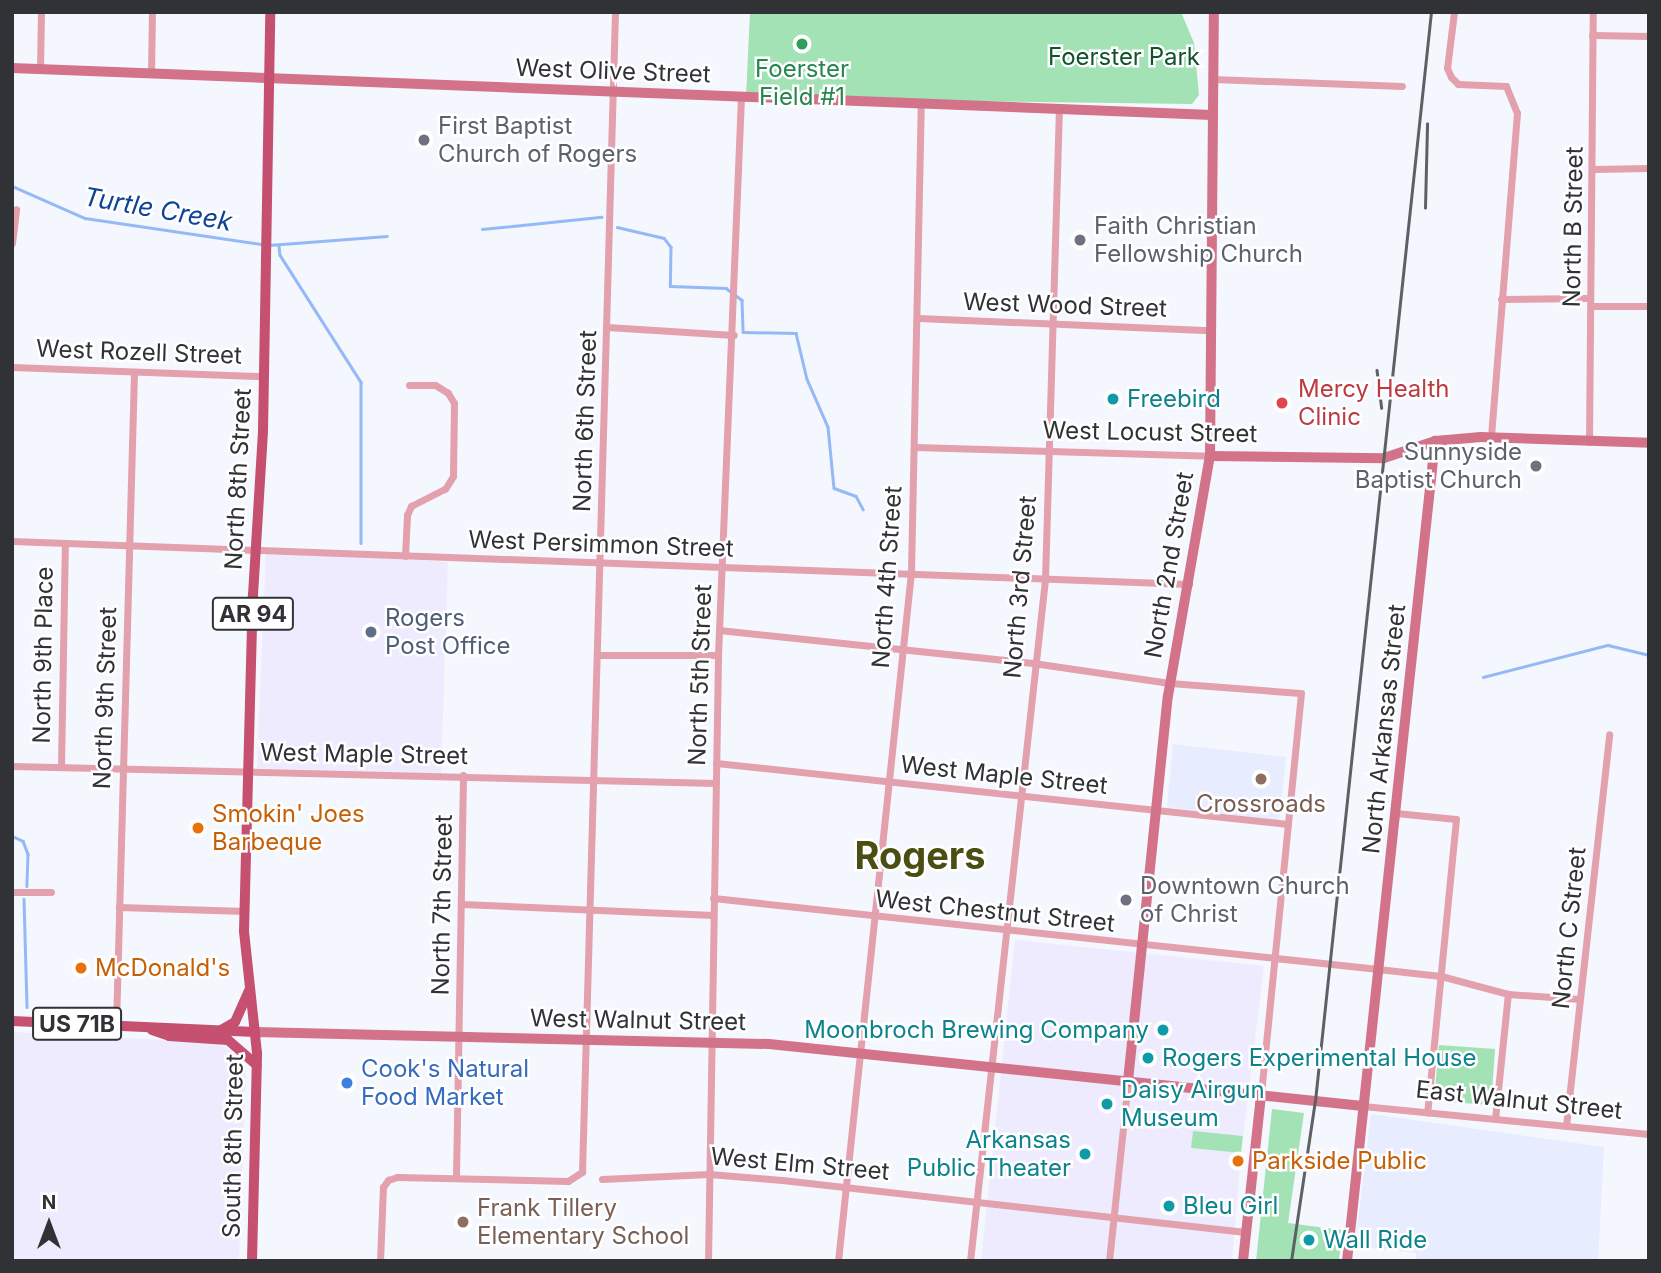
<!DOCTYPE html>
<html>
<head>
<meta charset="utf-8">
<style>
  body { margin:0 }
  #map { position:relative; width:1661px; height:1273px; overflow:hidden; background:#f5f7fe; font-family:Inter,sans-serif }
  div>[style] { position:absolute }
  .commercial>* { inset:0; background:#edebfd }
  .built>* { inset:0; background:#e7ecff }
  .green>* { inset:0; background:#a3e2b5 }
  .stream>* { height:2.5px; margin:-1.25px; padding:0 1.25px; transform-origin:1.25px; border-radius:1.25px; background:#95b9f6 }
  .street>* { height:7px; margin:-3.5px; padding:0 3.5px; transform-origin:3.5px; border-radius:3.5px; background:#e3a0ad }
  .secondary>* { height:10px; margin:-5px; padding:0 5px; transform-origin:5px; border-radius:5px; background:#d37389 }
  .primary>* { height:10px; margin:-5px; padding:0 5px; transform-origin:5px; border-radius:5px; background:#c5506f }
  .rail>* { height:2.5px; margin:-1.25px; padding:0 1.25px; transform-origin:1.25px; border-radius:1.25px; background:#5e6064 }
  .dots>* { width:19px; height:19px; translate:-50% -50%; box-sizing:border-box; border:4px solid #fff; border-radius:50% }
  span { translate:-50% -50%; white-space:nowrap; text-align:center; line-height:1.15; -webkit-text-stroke:5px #fff; paint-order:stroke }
  .shield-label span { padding:2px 5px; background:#fff; border:2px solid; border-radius:5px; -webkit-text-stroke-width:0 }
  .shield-label { font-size:23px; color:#313236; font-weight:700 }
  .park-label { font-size:24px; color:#12522d }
  .leisure-label { font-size:24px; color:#27864d }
  .street-label { font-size:24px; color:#313236 }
  .worship-label { font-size:24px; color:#5b616d }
  .left { translate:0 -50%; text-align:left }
  .right { translate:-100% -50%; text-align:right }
  .health-label { font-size:24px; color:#be3a42 }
  .culture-label { font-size:24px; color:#0d838f }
  .service-label { font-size:24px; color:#4e5e75 }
  .education-label { font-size:24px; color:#785e54 }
  .food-label { font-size:24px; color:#c56008 }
  .shop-label { font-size:24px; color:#366cbe }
  .water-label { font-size:26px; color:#0e4397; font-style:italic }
  .town-label { font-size:38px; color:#4a4e12; font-weight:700 }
  .frame { position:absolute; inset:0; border:14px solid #313236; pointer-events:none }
  .north { position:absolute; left:14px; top:1189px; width:70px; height:70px; -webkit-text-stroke:5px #fff; paint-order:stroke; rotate:0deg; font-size:19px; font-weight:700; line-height:28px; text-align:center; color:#313236 }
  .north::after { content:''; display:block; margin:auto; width:24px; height:32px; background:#313236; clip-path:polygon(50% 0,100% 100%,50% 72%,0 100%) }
</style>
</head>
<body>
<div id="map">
  <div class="commercial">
    <div style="clip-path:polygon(266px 551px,448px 562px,441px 774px,257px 768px)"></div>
    <div style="clip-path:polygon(1015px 940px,1264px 966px,1243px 1136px,1193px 1132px,1192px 1148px,1241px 1153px,1232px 1261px,981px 1261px)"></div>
    <div style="clip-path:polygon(12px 1032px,217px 1043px,235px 1053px,246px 1070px,239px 1261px,12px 1261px)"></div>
  </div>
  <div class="built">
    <div style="clip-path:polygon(1173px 744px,1286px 757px,1279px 822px,1167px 807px)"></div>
    <div style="clip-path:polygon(1371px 1114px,1604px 1147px,1598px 1261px,1415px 1261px,1416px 1253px,1355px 1246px)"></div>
  </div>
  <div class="green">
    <div style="clip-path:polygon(750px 12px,1181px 12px,1194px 43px,1199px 95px,1192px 104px,746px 98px)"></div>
    <div style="clip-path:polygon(1439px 1045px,1495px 1049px,1491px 1105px,1434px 1101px)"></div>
    <div style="clip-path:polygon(1272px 1109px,1304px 1113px,1288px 1223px,1342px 1230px,1339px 1261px,1256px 1261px)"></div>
    <div style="clip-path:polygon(1193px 1131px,1243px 1136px,1241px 1153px,1191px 1148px)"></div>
  </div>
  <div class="stream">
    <div style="left:12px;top:186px;width:80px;rotate:23.7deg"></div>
    <div style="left:85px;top:218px;width:178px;rotate:8.4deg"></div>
    <div style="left:617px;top:227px;width:48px;rotate:13.2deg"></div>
    <div style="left:664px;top:238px;width:11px;rotate:52deg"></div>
    <div style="left:671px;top:247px;width:39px;rotate:91deg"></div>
    <div style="left:670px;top:286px;width:56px;rotate:2deg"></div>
    <div style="left:726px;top:288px;width:20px;rotate:37deg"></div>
    <div style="left:742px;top:300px;width:32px;rotate:88deg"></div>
    <div style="left:743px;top:332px;width:53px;rotate:1.1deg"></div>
    <div style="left:796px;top:333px;width:47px;rotate:76.6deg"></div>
    <div style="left:807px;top:379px;width:52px;rotate:66.4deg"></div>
    <div style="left:828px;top:427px;width:61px;rotate:84.4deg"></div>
    <div style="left:834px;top:488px;width:23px;rotate:20deg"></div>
    <div style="left:856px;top:496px;width:15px;rotate:62deg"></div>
    <div style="left:482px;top:229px;width:120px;rotate:-5.8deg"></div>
    <div style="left:269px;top:245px;width:118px;rotate:-4.4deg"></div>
    <div style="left:279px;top:246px;width:9px;rotate:84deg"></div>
    <div style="left:280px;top:255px;width:151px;rotate:57.5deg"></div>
    <div style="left:361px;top:382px;width:161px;rotate:90deg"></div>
    <div style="left:1483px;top:677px;width:129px;rotate:-14.4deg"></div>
    <div style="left:1608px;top:645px;width:42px;rotate:13.7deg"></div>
    <div style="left:12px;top:836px;width:12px;rotate:24deg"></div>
    <div style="left:23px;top:841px;width:14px;rotate:69deg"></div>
    <div style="left:28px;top:854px;width:32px;rotate:92deg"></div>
    <div style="left:24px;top:899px;width:108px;rotate:88.4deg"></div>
  </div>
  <div class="street">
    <div style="left:1454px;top:12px;width:56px;rotate:97.1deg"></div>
    <div style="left:1447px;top:68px;width:10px;rotate:66deg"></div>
    <div style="left:1451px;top:77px;width:10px;rotate:45deg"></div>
    <div style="left:1458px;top:84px;width:48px;rotate:2.4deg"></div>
    <div style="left:1506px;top:86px;width:29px;rotate:68deg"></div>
    <div style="left:1517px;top:113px;width:326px;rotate:94.6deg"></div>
    <div style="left:1592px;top:35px;width:57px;rotate:1deg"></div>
    <div style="left:40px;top:69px;width:57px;rotate:-89deg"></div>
    <div style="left:151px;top:74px;width:62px;rotate:-89.1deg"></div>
    <div style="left:1213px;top:79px;width:189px;rotate:2.1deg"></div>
    <div style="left:1594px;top:169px;width:55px;rotate:-1deg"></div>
    <div style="left:12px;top:243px;width:34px;rotate:-83deg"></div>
    <div style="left:1501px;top:299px;width:89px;rotate:-0.6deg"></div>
    <div style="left:1591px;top:306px;width:58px"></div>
    <div style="left:918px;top:318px;width:292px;rotate:2.4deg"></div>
    <div style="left:607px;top:327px;width:127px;rotate:3.6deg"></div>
    <div style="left:12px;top:367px;width:251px;rotate:2.1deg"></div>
    <div style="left:1589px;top:442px;width:430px;rotate:-89.5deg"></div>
    <div style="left:915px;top:447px;width:295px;rotate:1.7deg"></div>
    <div style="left:12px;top:541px;width:1178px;rotate:2.09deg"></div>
    <div style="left:405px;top:556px;width:41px;rotate:-87.2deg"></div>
    <div style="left:407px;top:515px;width:10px;rotate:-66deg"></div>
    <div style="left:411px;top:506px;width:38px;rotate:-27deg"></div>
    <div style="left:445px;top:489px;width:15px;rotate:-58deg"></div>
    <div style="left:453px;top:476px;width:73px;rotate:-89.2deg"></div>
    <div style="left:454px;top:403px;width:12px;rotate:-121deg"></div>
    <div style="left:448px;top:393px;width:15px;rotate:-148deg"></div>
    <div style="left:435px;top:385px;width:26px;rotate:180deg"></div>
    <div style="left:719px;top:630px;width:316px;rotate:6deg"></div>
    <div style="left:1033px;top:663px;width:138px;rotate:8.3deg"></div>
    <div style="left:1170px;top:683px;width:131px;rotate:4.4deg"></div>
    <div style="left:1301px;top:693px;width:405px;rotate:95.7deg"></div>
    <div style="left:597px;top:655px;width:121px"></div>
    <div style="left:716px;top:763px;width:575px;rotate:6.09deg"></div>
    <div style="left:12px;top:766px;width:704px;rotate:1.38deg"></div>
    <div style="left:61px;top:767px;width:223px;rotate:-89deg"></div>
    <div style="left:1396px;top:813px;width:60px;rotate:5.7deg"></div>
    <div style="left:1456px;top:819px;width:295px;rotate:95.6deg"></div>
    <div style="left:12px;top:892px;width:39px"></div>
    <div style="left:713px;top:898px;width:669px;rotate:6.09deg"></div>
    <div style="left:1378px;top:969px;width:63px;rotate:6.3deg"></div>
    <div style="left:1441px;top:976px;width:69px;rotate:15deg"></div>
    <div style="left:1508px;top:994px;width:72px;rotate:4deg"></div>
    <div style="left:462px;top:904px;width:251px;rotate:2.5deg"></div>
    <div style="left:119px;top:907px;width:126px;rotate:1.8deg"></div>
    <div style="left:116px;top:1025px;width:653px;rotate:-88.42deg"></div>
    <div style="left:1363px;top:1106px;width:287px;rotate:5.6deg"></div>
    <div style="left:1495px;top:1119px;width:126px;rotate:-84.1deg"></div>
    <div style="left:1566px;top:1126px;width:394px;rotate:-83.7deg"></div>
    <div style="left:456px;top:1177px;width:402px;rotate:-89deg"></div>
    <div style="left:602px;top:1179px;width:107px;rotate:-2.7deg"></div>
    <div style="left:709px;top:1174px;width:73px;rotate:4.7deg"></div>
    <div style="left:782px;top:1180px;width:466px;rotate:6.4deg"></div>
    <div style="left:380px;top:1261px;width:74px;rotate:-87.7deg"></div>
    <div style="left:383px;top:1187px;width:9px;rotate:-54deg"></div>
    <div style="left:388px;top:1180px;width:9px;rotate:-18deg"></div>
    <div style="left:397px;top:1177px;width:171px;rotate:1.3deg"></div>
    <div style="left:568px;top:1181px;width:17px;rotate:-33deg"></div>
    <div style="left:582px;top:1172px;width:1160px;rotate:-88.37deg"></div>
    <div style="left:708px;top:1261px;width:606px;rotate:-89.05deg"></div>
    <div style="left:718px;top:655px;width:557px;rotate:-87.64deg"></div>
    <div style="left:838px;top:1261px;width:693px;rotate:-83.95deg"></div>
    <div style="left:911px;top:572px;width:469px;rotate:-88.8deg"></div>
    <div style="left:970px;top:1261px;width:686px;rotate:-83.72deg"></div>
    <div style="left:1045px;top:579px;width:471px;rotate:-88.3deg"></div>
    <div style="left:1109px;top:1261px;width:181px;rotate:-84deg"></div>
  </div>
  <div class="secondary">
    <div style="left:12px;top:68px;width:1201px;rotate:2.24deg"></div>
    <div style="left:1210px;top:456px;width:174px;rotate:0.7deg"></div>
    <div style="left:1384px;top:458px;width:54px;rotate:-18.4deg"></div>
    <div style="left:1435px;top:441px;width:46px;rotate:-5deg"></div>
    <div style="left:1481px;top:437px;width:168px;rotate:2deg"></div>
    <div style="left:255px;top:1032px;width:514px;rotate:1.34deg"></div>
    <div style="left:769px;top:1044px;width:597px;rotate:5.96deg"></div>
    <div style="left:1128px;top:1081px;width:387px;rotate:-84.1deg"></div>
    <div style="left:1168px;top:696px;width:244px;rotate:-80.1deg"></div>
    <div style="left:1210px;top:456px;width:444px;rotate:-89.5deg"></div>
    <div style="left:1243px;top:1261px;width:166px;rotate:-83.8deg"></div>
    <div style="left:1347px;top:1261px;width:825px;rotate:-83.87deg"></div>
  </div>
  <div class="primary">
    <div style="left:12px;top:1021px;width:243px;rotate:2.6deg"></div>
    <div style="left:152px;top:1030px;width:18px;rotate:19deg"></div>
    <div style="left:169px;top:1036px;width:59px;rotate:3.9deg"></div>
    <div style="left:228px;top:1040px;width:38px;rotate:41deg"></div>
    <div style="left:221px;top:1030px;width:16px;rotate:-30deg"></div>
    <div style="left:235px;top:1022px;width:35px;rotate:-66deg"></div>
    <div style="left:252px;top:1261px;width:208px;rotate:-88.6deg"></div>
    <div style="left:257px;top:1053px;width:123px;rotate:-96.1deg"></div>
    <div style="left:244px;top:931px;width:336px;rotate:-88.5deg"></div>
    <div style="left:253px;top:595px;width:164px;rotate:-86.5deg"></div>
    <div style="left:263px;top:431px;width:419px;rotate:-89deg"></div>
  </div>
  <div class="rail">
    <div style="left:1425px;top:208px;width:84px;rotate:-88.6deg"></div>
    <div style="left:1377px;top:370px;width:38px;rotate:83deg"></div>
    <div style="left:1291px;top:1261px;width:162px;rotate:-81.5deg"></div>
    <div style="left:1315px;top:1101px;width:1095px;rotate:-83.92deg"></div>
  </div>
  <div class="dots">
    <div style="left:802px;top:44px;background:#2e9e5b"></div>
    <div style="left:424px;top:140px;background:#6b7280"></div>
    <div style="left:1080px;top:240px;background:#6b7280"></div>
    <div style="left:1113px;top:399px;background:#0f9aa8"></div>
    <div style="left:1282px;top:403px;background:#e0444e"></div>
    <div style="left:1536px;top:466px;background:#6b7280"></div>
    <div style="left:371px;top:632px;background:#5c6f8a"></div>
    <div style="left:1261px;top:779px;background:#8d6e63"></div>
    <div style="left:198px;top:828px;background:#e8710a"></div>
    <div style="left:1126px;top:900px;background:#6b7280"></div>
    <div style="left:81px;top:968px;background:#e8710a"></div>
    <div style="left:1163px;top:1030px;background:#0f9aa8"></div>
    <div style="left:1148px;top:1058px;background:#0f9aa8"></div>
    <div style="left:347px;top:1083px;background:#3f7fe0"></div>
    <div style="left:1107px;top:1104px;background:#0f9aa8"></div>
    <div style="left:1085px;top:1154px;background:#0f9aa8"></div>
    <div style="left:1238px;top:1161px;background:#e8710a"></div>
    <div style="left:1169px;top:1206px;background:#0f9aa8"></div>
    <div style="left:463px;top:1222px;background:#8d6e63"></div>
    <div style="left:1309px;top:1240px;background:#0f9aa8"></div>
  </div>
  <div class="shield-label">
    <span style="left:253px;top:614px">AR 94</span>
    <span style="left:77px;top:1024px">US 71B</span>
  </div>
  <div class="park-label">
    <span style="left:1124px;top:57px">Foerster Park</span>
  </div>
  <div class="leisure-label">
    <span style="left:802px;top:83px">Foerster<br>Field #1</span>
  </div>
  <div class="street-label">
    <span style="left:613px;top:71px;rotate:2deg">West Olive Street</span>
    <span style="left:1573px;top:227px;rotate:-89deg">North B Street</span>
    <span style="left:1065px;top:305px;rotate:2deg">West Wood Street</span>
    <span style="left:139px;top:352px;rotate:2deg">West Rozell Street</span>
    <span style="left:585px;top:421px;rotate:-88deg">North 6th Street</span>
    <span style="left:1150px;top:432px;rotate:1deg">West Locust Street</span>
    <span style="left:238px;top:479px;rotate:-87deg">North 8th Street</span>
    <span style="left:601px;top:544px;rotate:2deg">West Persimmon Street</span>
    <span style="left:1169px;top:565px;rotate:-80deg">North 2nd Street</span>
    <span style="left:887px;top:577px;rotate:-86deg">North 4th Street</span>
    <span style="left:1020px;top:587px;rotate:-85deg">North 3rd Street</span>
    <span style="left:43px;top:655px;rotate:-89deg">North 9th Place</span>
    <span style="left:700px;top:675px;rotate:-88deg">North 5th Street</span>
    <span style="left:105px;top:698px;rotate:-88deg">North 9th Street</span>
    <span style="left:1384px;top:729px;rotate:-84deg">North Arkansas Street</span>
    <span style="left:364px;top:754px;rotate:1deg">West Maple Street</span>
    <span style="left:1004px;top:775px;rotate:6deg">West Maple Street</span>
    <span style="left:442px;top:905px;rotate:-89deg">North 7th Street</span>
    <span style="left:995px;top:911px;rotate:6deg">West Chestnut Street</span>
    <span style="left:1569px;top:928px;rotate:-84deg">North C Street</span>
    <span style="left:638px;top:1020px;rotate:1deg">West Walnut Street</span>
    <span style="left:1519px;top:1100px;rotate:6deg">East Walnut Street</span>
    <span style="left:233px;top:1146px;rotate:-89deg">South 8th Street</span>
    <span style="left:800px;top:1164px;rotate:5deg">West Elm Street</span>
  </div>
  <div class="worship-label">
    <span class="left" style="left:438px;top:140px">First Baptist<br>Church of Rogers</span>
    <span class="left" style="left:1094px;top:240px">Faith Christian<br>Fellowship Church</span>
    <span class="right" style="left:1522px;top:466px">Sunnyside<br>Baptist Church</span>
    <span class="left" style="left:1140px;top:900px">Downtown Church<br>of Christ</span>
  </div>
  <div class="health-label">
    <span class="left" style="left:1298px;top:403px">Mercy Health<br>Clinic</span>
  </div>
  <div class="culture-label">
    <span class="left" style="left:1127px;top:399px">Freebird</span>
    <span class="right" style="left:1149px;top:1030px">Moonbroch Brewing Company</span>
    <span class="left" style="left:1162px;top:1058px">Rogers Experimental House</span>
    <span class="left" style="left:1121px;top:1104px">Daisy Airgun<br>Museum</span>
    <span class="right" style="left:1071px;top:1154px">Arkansas<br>Public Theater</span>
    <span class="left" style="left:1183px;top:1206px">Bleu Girl</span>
    <span class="left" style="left:1323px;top:1240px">Wall Ride</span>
  </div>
  <div class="service-label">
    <span class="left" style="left:385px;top:632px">Rogers<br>Post Office</span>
  </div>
  <div class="education-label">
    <span style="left:1261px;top:804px">Crossroads</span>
    <span class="left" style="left:477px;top:1222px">Frank Tillery<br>Elementary School</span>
  </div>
  <div class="food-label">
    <span class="left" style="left:212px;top:828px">Smokin' Joes<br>Barbeque</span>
    <span class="left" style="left:95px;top:968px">McDonald's</span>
    <span class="left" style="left:1252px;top:1161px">Parkside Public</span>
  </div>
  <div class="shop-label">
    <span class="left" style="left:361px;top:1083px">Cook's Natural<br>Food Market</span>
  </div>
  <div class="water-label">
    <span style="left:158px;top:209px;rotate:10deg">Turtle Creek</span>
  </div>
  <div class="town-label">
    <span style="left:920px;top:856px">Rogers</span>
  </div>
  <div class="frame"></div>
  <div class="north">N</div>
</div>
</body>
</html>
